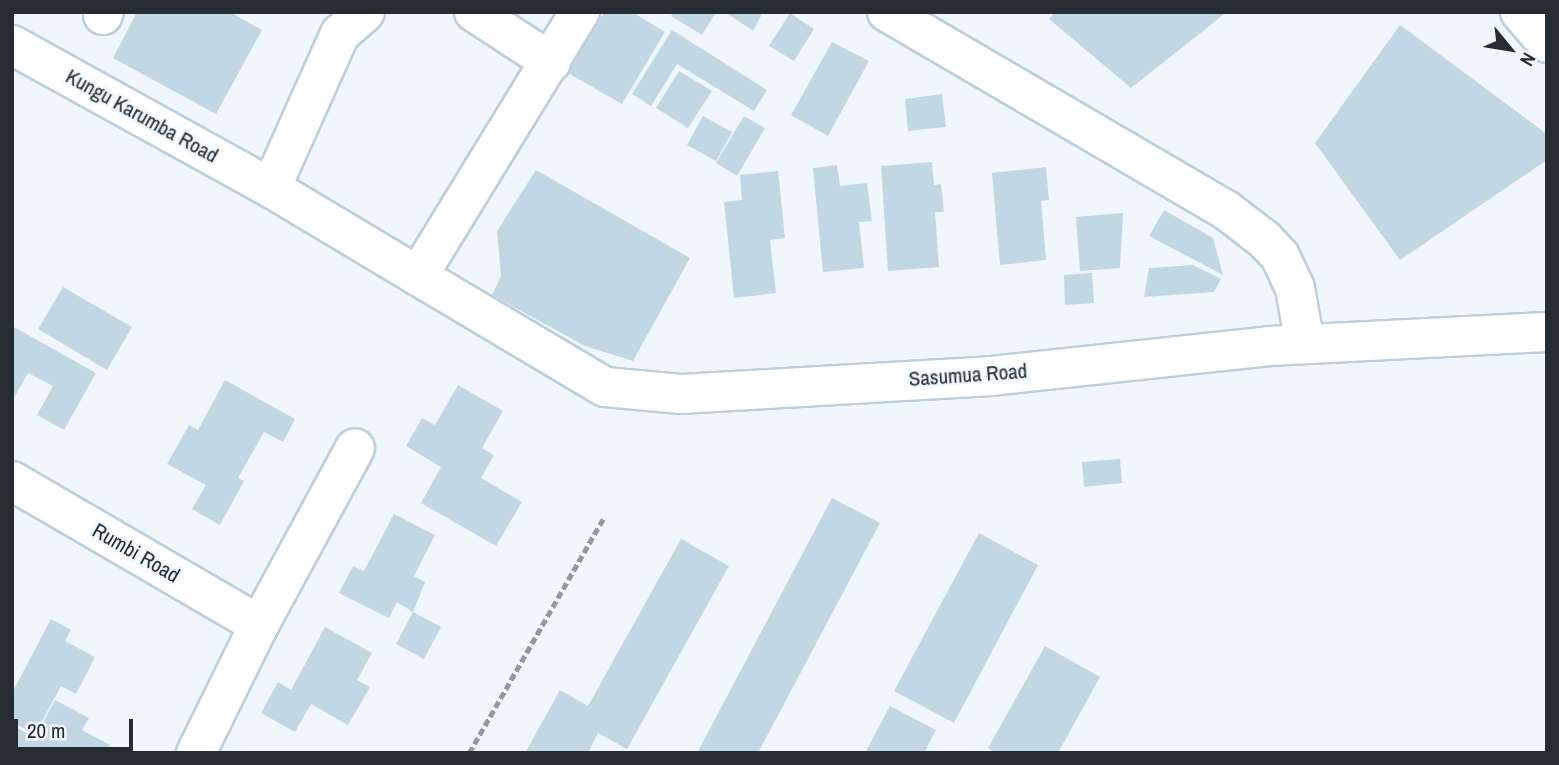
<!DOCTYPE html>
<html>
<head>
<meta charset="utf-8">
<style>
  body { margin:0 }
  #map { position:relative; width:1559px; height:765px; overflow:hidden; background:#eff7fc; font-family:"Archivo Narrow",sans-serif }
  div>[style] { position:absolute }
  .building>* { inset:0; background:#c2d7e4 }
  .path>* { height:4.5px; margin-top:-2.25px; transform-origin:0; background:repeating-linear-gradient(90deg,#91999e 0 7px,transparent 0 10.5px) }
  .roads { filter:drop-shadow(2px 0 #bbcfdc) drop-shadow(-2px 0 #bbcfdc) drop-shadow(0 2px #bbcfdc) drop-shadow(0 -2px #bbcfdc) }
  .minor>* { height:38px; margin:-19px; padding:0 19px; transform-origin:19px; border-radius:19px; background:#fff }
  span { translate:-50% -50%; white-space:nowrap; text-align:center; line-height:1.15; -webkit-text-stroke:5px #eff7fc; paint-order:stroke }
  .street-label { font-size:21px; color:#252d32 }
  .frame { position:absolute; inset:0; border:14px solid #252d32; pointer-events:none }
  .north { position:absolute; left:1475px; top:14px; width:70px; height:70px; -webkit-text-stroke:5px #eff7fc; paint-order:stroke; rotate:120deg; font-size:19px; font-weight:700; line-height:28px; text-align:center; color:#252d32 }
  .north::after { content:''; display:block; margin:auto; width:24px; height:32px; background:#252d32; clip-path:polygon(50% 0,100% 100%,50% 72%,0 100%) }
  .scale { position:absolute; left:14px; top:719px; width:119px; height:32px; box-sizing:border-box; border:4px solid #252d32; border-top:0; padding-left:9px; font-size:21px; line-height:24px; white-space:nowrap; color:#252d32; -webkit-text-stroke:5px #eff7fc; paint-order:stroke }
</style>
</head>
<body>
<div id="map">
  <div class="building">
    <div style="clip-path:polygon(137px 12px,230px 12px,262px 30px,216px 114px,113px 58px)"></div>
    <div style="clip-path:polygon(604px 12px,632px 12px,665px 32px,622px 104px,568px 73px)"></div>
    <div style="clip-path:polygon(674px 12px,716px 12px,702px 35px,671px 16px)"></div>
    <div style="clip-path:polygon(725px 12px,763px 12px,753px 31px)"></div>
    <div style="clip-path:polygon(1055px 12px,1227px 12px,1131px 88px,1049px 19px)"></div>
    <div style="clip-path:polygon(790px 13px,814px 29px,794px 61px,769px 46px)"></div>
    <div style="clip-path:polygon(1400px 25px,1547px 134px,1547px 160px,1400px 260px,1315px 143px)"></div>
    <div style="clip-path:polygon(672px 30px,767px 90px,754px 111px,677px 64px,651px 106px,632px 94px)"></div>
    <div style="clip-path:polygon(832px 42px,869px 61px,828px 136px,791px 115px)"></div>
    <div style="clip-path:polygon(679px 71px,712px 91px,688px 128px,656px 108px)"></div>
    <div style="clip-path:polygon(942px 94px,946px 127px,908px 131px,905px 99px)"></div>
    <div style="clip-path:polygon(703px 116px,732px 132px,716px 161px,687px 145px)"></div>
    <div style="clip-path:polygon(744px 116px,765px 128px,737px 176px,716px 163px)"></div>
    <div style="clip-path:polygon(932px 162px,934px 185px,941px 184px,944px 212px,935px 212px,939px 267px,888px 271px,881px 166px)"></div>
    <div style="clip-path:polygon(837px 165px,840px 186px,867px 183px,872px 221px,859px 222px,864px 268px,823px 272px,813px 168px)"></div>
    <div style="clip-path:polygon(1046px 167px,1049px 200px,1041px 201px,1046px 260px,1000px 265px,992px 173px)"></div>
    <div style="clip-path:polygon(536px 170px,690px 258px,633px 361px,585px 346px,492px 295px,501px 276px,497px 231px)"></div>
    <div style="clip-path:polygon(778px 171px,785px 238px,770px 240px,776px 293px,734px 298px,724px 202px,742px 200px,740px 175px)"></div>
    <div style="clip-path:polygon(1164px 210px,1213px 238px,1223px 275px,1149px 236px)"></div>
    <div style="clip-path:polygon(1123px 213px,1120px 268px,1080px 271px,1076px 217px)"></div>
    <div style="clip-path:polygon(1193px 265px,1221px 279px,1214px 292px,1144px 297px,1149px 268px)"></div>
    <div style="clip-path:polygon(1092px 273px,1094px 303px,1065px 305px,1064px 275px)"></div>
    <div style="clip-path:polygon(63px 287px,132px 327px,107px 370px,38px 329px)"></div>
    <div style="clip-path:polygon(12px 326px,96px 373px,64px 430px,37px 415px,53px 386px,28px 373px,12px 401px)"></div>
    <div style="clip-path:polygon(225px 380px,295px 419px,283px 442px,264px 432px,238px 478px,244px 481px,220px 525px,192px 509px,206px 485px,167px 464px,189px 425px,198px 430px)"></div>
    <div style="clip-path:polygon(458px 385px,503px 411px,482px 448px,494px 455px,481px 478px,522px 502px,496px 546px,421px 503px,441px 467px,406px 446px,422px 418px,435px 425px)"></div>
    <div style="clip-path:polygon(1120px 459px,1122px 483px,1084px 487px,1082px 462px)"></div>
    <div style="clip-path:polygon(832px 498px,880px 523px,758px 753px,697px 753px)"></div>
    <div style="clip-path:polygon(394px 514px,435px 535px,414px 576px,425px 582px,413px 612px,397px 602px,389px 618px,339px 593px,353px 566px,364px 571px)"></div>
    <div style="clip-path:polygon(979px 533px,1038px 565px,954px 723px,894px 691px)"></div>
    <div style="clip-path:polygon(681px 539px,729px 566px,627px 749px,598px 733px,588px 753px,525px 753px,560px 690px,588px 706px)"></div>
    <div style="clip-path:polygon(413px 612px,441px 627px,424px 659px,396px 644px)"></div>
    <div style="clip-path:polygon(51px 619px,71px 630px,65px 641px,95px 657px,76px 694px,61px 686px,35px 734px,12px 722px,12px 693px)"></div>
    <div style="clip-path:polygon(325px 627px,372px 653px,357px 680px,370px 687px,348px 725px,311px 704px,295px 732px,261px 713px,278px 682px,291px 690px)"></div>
    <div style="clip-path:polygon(1045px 646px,1100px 677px,1058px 753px,996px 753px,988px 748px)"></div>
    <div style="clip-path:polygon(55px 700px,89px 718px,82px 730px,110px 745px,107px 753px,12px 753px,12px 725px,35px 738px)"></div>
    <div style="clip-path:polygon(890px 706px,936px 730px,924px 753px,865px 753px)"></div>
  </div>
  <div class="path">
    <div style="left:469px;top:753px;width:272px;rotate:-60.2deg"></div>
  </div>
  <div class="roads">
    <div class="minor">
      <div style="left:474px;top:12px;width:92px;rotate:33deg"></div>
      <div style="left:887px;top:12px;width:393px;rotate:30.3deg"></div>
      <div style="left:1226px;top:210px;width:49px;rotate:37.6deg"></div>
      <div style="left:1265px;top:240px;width:22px;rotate:47deg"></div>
      <div style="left:1280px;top:256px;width:35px;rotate:65deg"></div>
      <div style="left:1295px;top:288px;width:57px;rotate:79.9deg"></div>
      <div style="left:1520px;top:12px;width:41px;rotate:48.9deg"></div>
      <div style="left:103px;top:15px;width:3px;rotate:-72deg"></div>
      <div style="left:12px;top:45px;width:296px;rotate:28.9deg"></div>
      <div style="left:271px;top:188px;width:171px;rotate:30.9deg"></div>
      <div style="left:418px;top:276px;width:310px;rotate:-58.5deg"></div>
      <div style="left:271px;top:188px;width:169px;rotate:-65.9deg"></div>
      <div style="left:340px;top:34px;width:33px;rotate:-41deg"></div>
      <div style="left:418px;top:276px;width:217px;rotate:30.7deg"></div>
      <div style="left:605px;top:387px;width:76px;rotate:5.3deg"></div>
      <div style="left:681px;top:394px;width:310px;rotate:-3.3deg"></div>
      <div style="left:990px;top:376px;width:281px;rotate:-6.1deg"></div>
      <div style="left:1269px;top:346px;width:278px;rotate:-2.9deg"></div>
      <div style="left:12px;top:481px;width:286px;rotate:30.2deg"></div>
      <div style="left:196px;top:753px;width:143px;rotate:-63.8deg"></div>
      <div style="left:259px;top:625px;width:201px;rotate:-61.5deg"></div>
    </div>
  </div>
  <div class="street-label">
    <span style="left:142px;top:116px;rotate:29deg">Kungu Karumba Road</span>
    <span style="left:968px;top:375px;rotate:-4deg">Sasumua Road</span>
    <span style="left:136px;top:553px;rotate:30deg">Rumbi Road</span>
  </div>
  <div class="frame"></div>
  <div class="north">N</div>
  <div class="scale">20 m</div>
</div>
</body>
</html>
